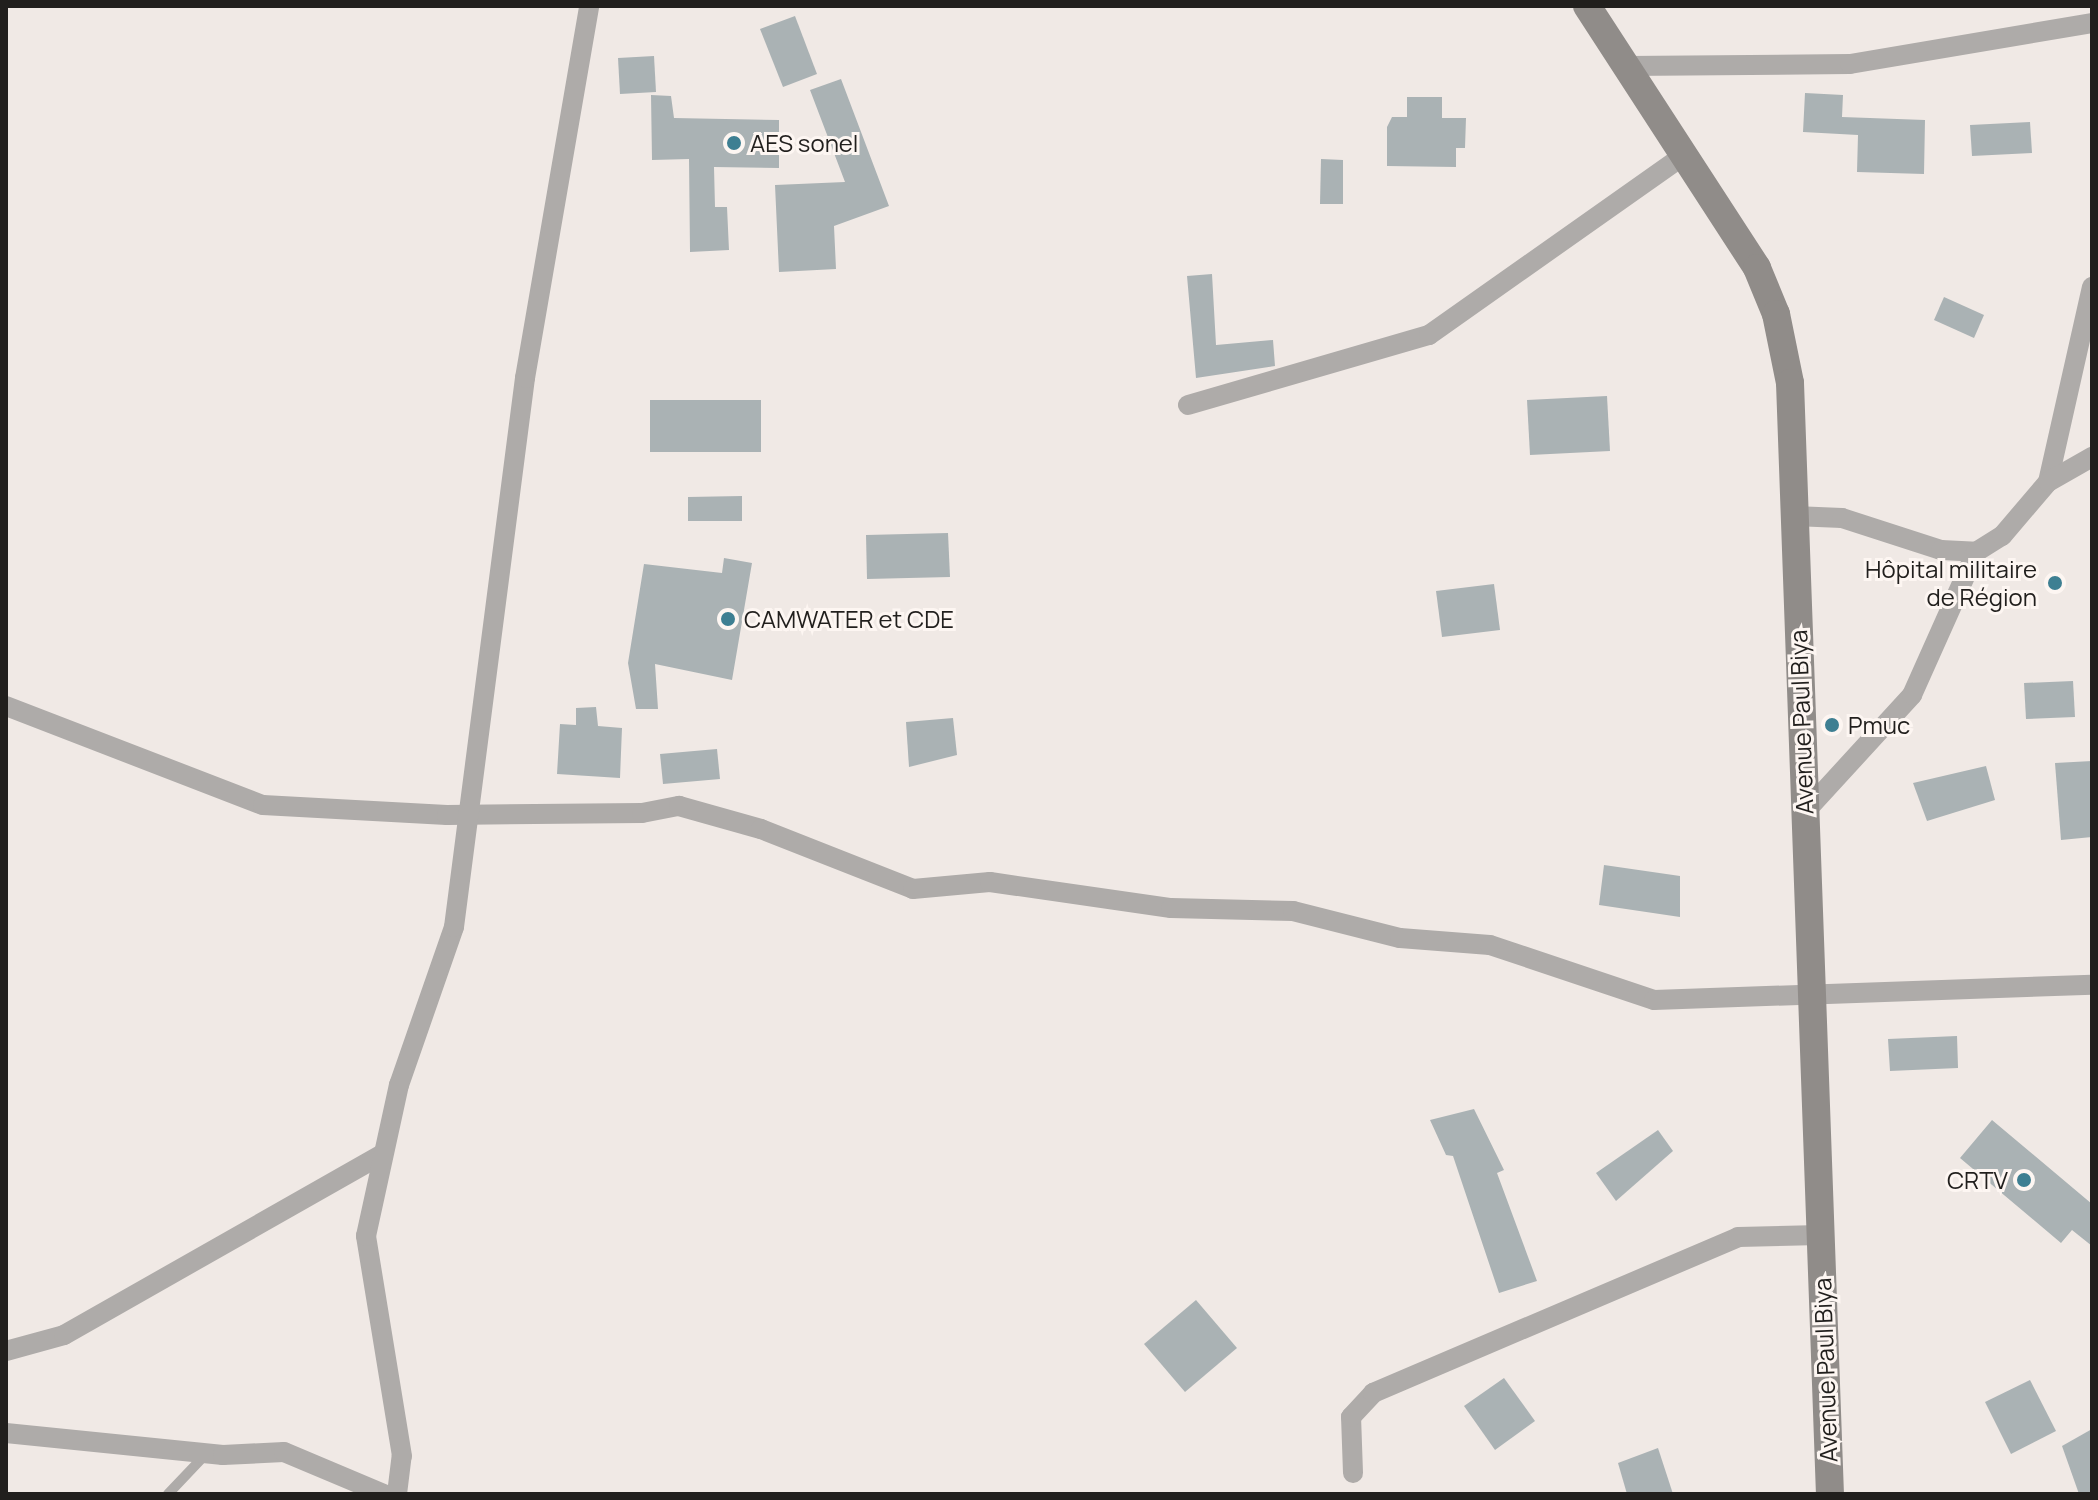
<!DOCTYPE html>
<html>
<head>
<meta charset="utf-8">
<style>
  body { margin:0 }
  #map { position:relative; width:2098px; height:1500px; overflow:hidden; background:#f0e9e5; font-family:Manrope,sans-serif }
  div>[style] { position:absolute }
  .building>* { inset:0; background:#aab2b4 }
  .service>* { height:10px; margin:-5px; padding:0 5px; transform-origin:5px; border-radius:5px; background:#aeaba9 }
  .minor>* { height:20px; margin:-10px; padding:0 10px; transform-origin:10px; border-radius:10px; background:#aeaba9 }
  .secondary>* { height:28px; margin:-14px; padding:0 14px; transform-origin:14px; border-radius:14px; background:#908c89 }
  .dots>* { width:22px; height:22px; translate:-50% -50%; box-sizing:border-box; border:4px solid #fdf6f2; border-radius:50% }
  span { translate:-50% -50%; white-space:nowrap; text-align:center; line-height:1.15; -webkit-text-stroke:6px #fdf6f2; paint-order:stroke }
  .poi-label { font-size:24px; color:#211f1d }
  .left { translate:0 -50%; text-align:left }
  .right { translate:-100% -50%; text-align:right }
  .street-label { font-size:24px; color:#211f1d }
  .frame { position:absolute; inset:0; border:8px solid #211f1d; pointer-events:none }
</style>
</head>
<body>
<div id="map">
  <div class="building">
    <div style="clip-path:polygon(795px 16px,817px 74px,783px 87px,760px 29px)"></div>
    <div style="clip-path:polygon(654px 56px,656px 92px,620px 94px,618px 58px)"></div>
    <div style="clip-path:polygon(841px 79px,889px 206px,834px 226px,836px 269px,779px 272px,775px 185px,845px 182px,810px 90px)"></div>
    <div style="clip-path:polygon(1805px 93px,1843px 95px,1842px 117px,1925px 120px,1924px 174px,1857px 172px,1858px 135px,1803px 132px)"></div>
    <div style="clip-path:polygon(651px 95px,671px 96px,674px 118px,779px 120px,779px 168px,714px 167px,715px 207px,727px 207px,729px 250px,690px 252px,689px 159px,652px 160px)"></div>
    <div style="clip-path:polygon(1407px 97px,1442px 97px,1442px 118px,1466px 118px,1465px 148px,1456px 148px,1456px 167px,1387px 166px,1387px 127px,1392px 117px,1407px 117px)"></div>
    <div style="clip-path:polygon(2030px 122px,2032px 153px,1972px 156px,1970px 125px)"></div>
    <div style="clip-path:polygon(1321px 159px,1343px 160px,1343px 204px,1320px 204px)"></div>
    <div style="clip-path:polygon(1212px 274px,1216px 345px,1273px 340px,1275px 366px,1196px 378px,1187px 276px)"></div>
    <div style="clip-path:polygon(1944px 297px,1984px 315px,1974px 338px,1934px 320px)"></div>
    <div style="clip-path:polygon(1607px 396px,1610px 451px,1530px 455px,1527px 400px)"></div>
    <div style="clip-path:polygon(650px 400px,761px 400px,761px 452px,650px 452px)"></div>
    <div style="clip-path:polygon(742px 496px,742px 521px,688px 521px,688px 497px)"></div>
    <div style="clip-path:polygon(948px 533px,950px 577px,867px 579px,866px 535px)"></div>
    <div style="clip-path:polygon(724px 558px,752px 563px,732px 680px,655px 664px,658px 709px,636px 709px,628px 663px,644px 564px,722px 573px)"></div>
    <div style="clip-path:polygon(1494px 584px,1500px 630px,1442px 637px,1436px 591px)"></div>
    <div style="clip-path:polygon(2073px 681px,2075px 717px,2026px 719px,2024px 683px)"></div>
    <div style="clip-path:polygon(596px 707px,598px 726px,622px 728px,620px 778px,557px 774px,560px 724px,576px 725px,576px 708px)"></div>
    <div style="clip-path:polygon(953px 718px,957px 755px,909px 767px,906px 722px)"></div>
    <div style="clip-path:polygon(717px 749px,720px 779px,663px 784px,660px 754px)"></div>
    <div style="clip-path:polygon(2092px 761px,2092px 837px,2061px 840px,2055px 763px)"></div>
    <div style="clip-path:polygon(1986px 766px,1995px 800px,1927px 821px,1913px 783px)"></div>
    <div style="clip-path:polygon(1604px 865px,1680px 876px,1680px 917px,1599px 905px)"></div>
    <div style="clip-path:polygon(1957px 1036px,1958px 1068px,1890px 1071px,1888px 1039px)"></div>
    <div style="clip-path:polygon(1474px 1109px,1504px 1170px,1497px 1173px,1537px 1281px,1499px 1293px,1453px 1156px,1446px 1155px,1430px 1120px)"></div>
    <div style="clip-path:polygon(1992px 1120px,2092px 1204px,2092px 1246px,2072px 1230px,2061px 1243px,1960px 1158px)"></div>
    <div style="clip-path:polygon(1658px 1130px,1673px 1151px,1616px 1201px,1596px 1173px)"></div>
    <div style="clip-path:polygon(1196px 1300px,1237px 1348px,1185px 1392px,1144px 1344px)"></div>
    <div style="clip-path:polygon(1504px 1378px,1535px 1421px,1495px 1450px,1464px 1406px)"></div>
    <div style="clip-path:polygon(2030px 1380px,2056px 1431px,2011px 1454px,1985px 1402px)"></div>
    <div style="clip-path:polygon(2092px 1429px,2092px 1494px,2079px 1494px,2062px 1446px)"></div>
    <div style="clip-path:polygon(1658px 1448px,1673px 1494px,1627px 1494px,1618px 1463px)"></div>
  </div>
  <div class="service">
    <div style="left:168px;top:1494px;width:55px;rotate:-46.5deg"></div>
  </div>
  <div class="minor">
    <div style="left:1627px;top:66px;width:223px;rotate:-0.5deg"></div>
    <div style="left:1850px;top:64px;width:245px;rotate:-9.6deg"></div>
    <div style="left:1188px;top:405px;width:251px;rotate:-16.2deg"></div>
    <div style="left:1429px;top:335px;width:314px;rotate:-35.2deg"></div>
    <div style="left:2048px;top:482px;width:200px;rotate:-77.3deg"></div>
    <div style="left:1794px;top:516px;width:48px;rotate:2.4deg"></div>
    <div style="left:1842px;top:518px;width:104px;rotate:17.9deg"></div>
    <div style="left:1941px;top:550px;width:35px;rotate:3deg"></div>
    <div style="left:6px;top:706px;width:275px;rotate:21.1deg"></div>
    <div style="left:263px;top:805px;width:184px;rotate:3.1deg"></div>
    <div style="left:447px;top:815px;width:195px;rotate:-0.6deg"></div>
    <div style="left:642px;top:813px;width:38px;rotate:-11deg"></div>
    <div style="left:679px;top:806px;width:85px;rotate:15.7deg"></div>
    <div style="left:761px;top:829px;width:163px;rotate:21.5deg"></div>
    <div style="left:913px;top:889px;width:77px;rotate:-5.2deg"></div>
    <div style="left:990px;top:882px;width:183px;rotate:8.2deg"></div>
    <div style="left:1171px;top:908px;width:122px;rotate:1.4deg"></div>
    <div style="left:1293px;top:911px;width:110px;rotate:14.2deg"></div>
    <div style="left:1400px;top:938px;width:90px;rotate:4.4deg"></div>
    <div style="left:1490px;top:945px;width:173px;rotate:18.5deg"></div>
    <div style="left:1654px;top:1000px;width:438px;rotate:-2deg"></div>
    <div style="left:1804px;top:813px;width:160px;rotate:-47.5deg"></div>
    <div style="left:1912px;top:695px;width:157px;rotate:-65.9deg"></div>
    <div style="left:1976px;top:552px;width:31px;rotate:-32deg"></div>
    <div style="left:2002px;top:536px;width:71px;rotate:-49.6deg"></div>
    <div style="left:2048px;top:482px;width:51px;rotate:-29.6deg"></div>
    <div style="left:6px;top:1351px;width:60px;rotate:-15.4deg"></div>
    <div style="left:64px;top:1335px;width:366px;rotate:-29.6deg"></div>
    <div style="left:6px;top:1433px;width:218px;rotate:5.8deg"></div>
    <div style="left:223px;top:1455px;width:61px;rotate:-2.8deg"></div>
    <div style="left:284px;top:1452px;width:108px;rotate:22.8deg"></div>
    <div style="left:1353px;top:1473px;width:56px;rotate:-92deg"></div>
    <div style="left:1351px;top:1417px;width:33px;rotate:-47deg"></div>
    <div style="left:1373px;top:1393px;width:397px;rotate:-23.1deg"></div>
    <div style="left:1738px;top:1237px;width:82px;rotate:-1.4deg"></div>
    <div style="left:397px;top:1494px;width:38px;rotate:-83deg"></div>
    <div style="left:402px;top:1456px;width:223px;rotate:-99.3deg"></div>
    <div style="left:366px;top:1236px;width:155px;rotate:-77.7deg"></div>
    <div style="left:399px;top:1085px;width:167px;rotate:-70.8deg"></div>
    <div style="left:454px;top:927px;width:554px;rotate:-82.63deg"></div>
    <div style="left:525px;top:378px;width:377px;rotate:-80.2deg"></div>
  </div>
  <div class="secondary">
    <div style="left:1587px;top:6px;width:312px;rotate:57deg"></div>
    <div style="left:1757px;top:268px;width:50px;rotate:67.6deg"></div>
    <div style="left:1776px;top:314px;width:70px;rotate:78.5deg"></div>
    <div style="left:1790px;top:383px;width:1112px;rotate:87.94deg"></div>
  </div>
  <div class="dots">
    <div style="left:734px;top:143px;background:#3e7f92"></div>
    <div style="left:2055px;top:583px;background:#3e7f92"></div>
    <div style="left:728px;top:619px;background:#3e7f92"></div>
    <div style="left:1832px;top:725px;background:#3e7f92"></div>
    <div style="left:2024px;top:1180px;background:#3e7f92"></div>
  </div>
  <div class="poi-label">
    <span class="left" style="left:750px;top:143px">AES sonel</span>
    <span class="right" style="left:2037px;top:583px">Hôpital militaire<br>de Région</span>
    <span class="left" style="left:744px;top:619px">CAMWATER et CDE</span>
    <span class="left" style="left:1848px;top:725px">Pmuc</span>
    <span class="right" style="left:2008px;top:1180px">CRTV</span>
  </div>
  <div class="street-label">
    <span style="left:1801px;top:722px;rotate:-92deg">Avenue Paul Biya</span>
    <span style="left:1825px;top:1370px;rotate:-92deg">Avenue Paul Biya</span>
  </div>
  <div class="frame"></div>
</div>
</body>
</html>
